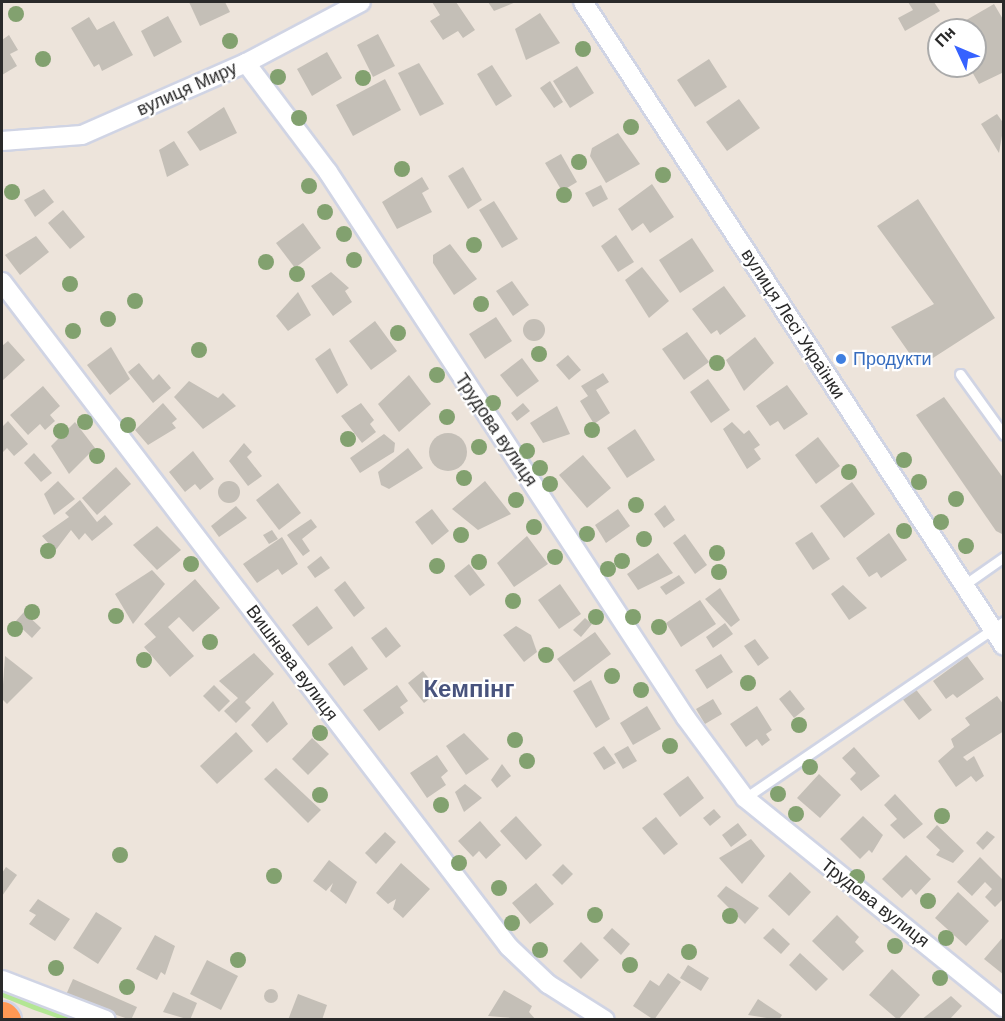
<!DOCTYPE html>
<html>
<head>
<meta charset="utf-8">
<style>
  body { margin:0 }
  #map { position:relative; width:1005px; height:1021px; overflow:hidden; background:#ede4db; font-family:Helvetica,sans-serif }
  div>[style] { position:absolute }
  .green>* { inset:0; background:#b3e694 }
  .building>* { inset:0; background:#c4bfb7 }
  .round { border-radius:50% }
  .roads { filter:drop-shadow(2px 0 #d0d4e4) drop-shadow(-2px 0 #d0d4e4) drop-shadow(0 2px #d0d4e4) drop-shadow(0 -2px #d0d4e4) }
  .lane>* { height:9px; margin:-4.5px; padding:0 4.5px; transform-origin:4.5px; border-radius:4.5px; background:#fff }
  .street>* { height:18px; margin:-9px; padding:0 9px; transform-origin:9px; border-radius:9px; background:#fff }
  .highway>* { height:33px; margin:-16.5px; padding:0 16.5px; transform-origin:16.5px; border-radius:16.5px; background:#ff9854 }
  .trees>* { width:16px; height:16px; margin:-8px; border-radius:50%; background:#82a16f }
  .dots>* { width:16px; height:16px; translate:-50% -50%; box-sizing:border-box; border:3px solid #fff; border-radius:50% }
  span { translate:-50% -50%; white-space:nowrap; text-align:center; line-height:1.15; -webkit-text-stroke:4.5px #fff; paint-order:stroke }
  .street-label { font-size:18px; color:#2a2a2a }
  .shop-label { font-size:18px; color:#366cbe }
  .left { translate:0 -50%; text-align:left }
  .district-label { font-size:24px; color:#48537d; font-weight:700 }
  .frame { position:absolute; inset:0; border:3px solid #2a2a2a; pointer-events:none }
  .north { position:absolute; left:927px; top:18px; width:60px; height:60px; box-sizing:border-box; background:#fff; border:2px solid #aaa; border-radius:50%; rotate:314deg; font-size:16px; font-weight:700; line-height:24px; text-align:center; color:#2a2a2a }
  .north::after { content:''; display:block; margin:auto; width:21px; height:27px; background:#3662ff; clip-path:polygon(50% 0,100% 100%,50% 72%,0 100%) }
</style>
</head>
<body>
<div id="map">
  <div class="green">
    <div style="clip-path:polygon(2px 984px,92px 1019px,60px 1019px,34px 1010px,2px 997px)"></div>
  </div>
  <div class="building">
    <div style="clip-path:polygon(189px 2px,225px 2px,230px 12px,200px 26px)"></div>
    <div style="clip-path:polygon(432px 2px,456px 2px,475px 30px,463px 38px,458px 31px,443px 40px,430px 21px,440px 15px)"></div>
    <div style="clip-path:polygon(488px 2px,516px 2px,494px 11px)"></div>
    <div style="clip-path:polygon(908px 2px,934px 2px,940px 11px,905px 31px,898px 18px,913px 10px)"></div>
    <div style="clip-path:polygon(994px 4px,1004px 21px,1004px 72px,979px 84px,971px 70px,978px 66px,975px 30px,956px 26px)"></div>
    <div style="clip-path:polygon(540px 13px,560px 43px,526px 60px,515px 29px)"></div>
    <div style="clip-path:polygon(168px 16px,182px 42px,154px 57px,141px 31px)"></div>
    <div style="clip-path:polygon(89px 17px,97px 30px,114px 21px,133px 55px,102px 71px,99px 64px,94px 67px,71px 28px)"></div>
    <div style="clip-path:polygon(378px 34px,395px 66px,373px 77px,357px 45px)"></div>
    <div style="clip-path:polygon(9px 35px,18px 50px,10px 54px,17px 66px,2px 75px,2px 40px)"></div>
    <div style="clip-path:polygon(327px 52px,342px 78px,312px 96px,297px 69px)"></div>
    <div style="clip-path:polygon(709px 59px,727px 87px,695px 107px,677px 80px)"></div>
    <div style="clip-path:polygon(419px 63px,444px 104px,420px 116px,398px 73px)"></div>
    <div style="clip-path:polygon(492px 65px,512px 96px,496px 106px,477px 74px)"></div>
    <div style="clip-path:polygon(577px 66px,594px 93px,570px 108px,553px 81px)"></div>
    <div style="clip-path:polygon(385px 79px,401px 110px,353px 136px,336px 105px)"></div>
    <div style="clip-path:polygon(550px 81px,563px 102px,554px 108px,540px 88px)"></div>
    <div style="clip-path:polygon(739px 99px,760px 128px,727px 151px,706px 122px)"></div>
    <div style="clip-path:polygon(224px 107px,237px 133px,200px 151px,187px 132px)"></div>
    <div style="clip-path:polygon(997px 114px,1004px 124px,999px 153px,981px 124px)"></div>
    <div style="clip-path:polygon(618px 133px,640px 164px,606px 183px,590px 156px,592px 148px)"></div>
    <div style="clip-path:polygon(174px 141px,189px 165px,167px 177px,159px 150px)"></div>
    <div style="clip-path:polygon(561px 154px,577px 182px,562px 191px,545px 163px)"></div>
    <div style="clip-path:polygon(463px 167px,482px 200px,468px 209px,448px 176px)"></div>
    <div style="clip-path:polygon(422px 177px,429px 189px,422px 193px,432px 212px,397px 229px,382px 202px)"></div>
    <div style="clip-path:polygon(652px 184px,674px 217px,650px 233px,643px 223px,632px 231px,618px 209px)"></div>
    <div style="clip-path:polygon(601px 185px,608px 199px,593px 207px,585px 193px)"></div>
    <div style="clip-path:polygon(44px 189px,54px 202px,35px 217px,24px 200px)"></div>
    <div style="clip-path:polygon(918px 199px,995px 318px,919px 367px,891px 327px,934px 304px,877px 226px)"></div>
    <div style="clip-path:polygon(494px 201px,518px 239px,502px 248px,479px 210px)"></div>
    <div style="clip-path:polygon(63px 210px,85px 237px,70px 249px,48px 223px)"></div>
    <div style="clip-path:polygon(303px 223px,321px 248px,295px 268px,276px 243px)"></div>
    <div style="clip-path:polygon(616px 235px,634px 262px,618px 272px,601px 246px)"></div>
    <div style="clip-path:polygon(36px 236px,49px 252px,20px 275px,5px 255px)"></div>
    <div style="clip-path:polygon(692px 238px,714px 271px,680px 293px,659px 260px)"></div>
    <div style="clip-path:polygon(450px 244px,477px 279px,454px 295px,433px 263px,433px 255px)"></div>
    <div style="clip-path:polygon(642px 267px,669px 301px,649px 318px,625px 280px)"></div>
    <div style="clip-path:polygon(331px 272px,349px 288px,345px 291px,352px 302px,333px 316px,311px 286px)"></div>
    <div style="clip-path:polygon(512px 281px,529px 305px,513px 316px,496px 291px)"></div>
    <div style="clip-path:polygon(724px 286px,746px 316px,720px 335px,717px 330px,711px 334px,692px 309px)"></div>
    <div style="clip-path:polygon(298px 292px,311px 315px,288px 331px,276px 316px)"></div>
    <div style="clip-path:polygon(496px 317px,512px 341px,485px 359px,469px 334px)"></div>
    <div class="round" style="left:523px;top:319px;width:22px;height:22px"></div>
    <div style="clip-path:polygon(375px 321px,397px 351px,371px 370px,349px 341px)"></div>
    <div style="clip-path:polygon(687px 332px,709px 362px,684px 380px,662px 349px)"></div>
    <div style="clip-path:polygon(755px 337px,774px 363px,744px 391px,726px 360px)"></div>
    <div style="clip-path:polygon(8px 341px,25px 360px,2px 381px,2px 346px)"></div>
    <div style="clip-path:polygon(111px 347px,130px 379px,110px 395px,87px 365px)"></div>
    <div style="clip-path:polygon(330px 348px,348px 385px,337px 394px,315px 359px)"></div>
    <div style="clip-path:polygon(568px 355px,581px 370px,569px 380px,556px 365px)"></div>
    <div style="clip-path:polygon(522px 358px,539px 381px,517px 397px,500px 375px)"></div>
    <div style="clip-path:polygon(139px 363px,153px 380px,159px 374px,171px 388px,153px 403px,128px 372px)"></div>
    <div style="clip-path:polygon(603px 373px,609px 382px,596px 390px,610px 413px,594px 424px,580px 401px,588px 396px,581px 386px)"></div>
    <div style="clip-path:polygon(409px 375px,431px 404px,399px 432px,378px 404px)"></div>
    <div style="clip-path:polygon(708px 379px,730px 410px,711px 423px,690px 392px)"></div>
    <div style="clip-path:polygon(189px 381px,218px 398px,223px 393px,236px 406px,203px 429px,174px 397px)"></div>
    <div style="clip-path:polygon(787px 385px,808px 414px,784px 430px,778px 421px,770px 426px,756px 406px)"></div>
    <div style="clip-path:polygon(43px 386px,60px 406px,50px 415px,55px 421px,45px 430px,40px 424px,28px 435px,10px 415px)"></div>
    <div style="clip-path:polygon(944px 397px,1004px 479px,1004px 535px,996px 531px,916px 415px)"></div>
    <div style="clip-path:polygon(163px 403px,177px 419px,172px 423px,176px 428px,148px 445px,135px 430px)"></div>
    <div style="clip-path:polygon(361px 403px,374px 420px,370px 424px,376px 432px,362px 443px,341px 416px)"></div>
    <div style="clip-path:polygon(523px 403px,530px 411px,517px 421px,511px 413px)"></div>
    <div style="clip-path:polygon(557px 406px,570px 434px,543px 443px,530px 423px)"></div>
    <div style="clip-path:polygon(8px 421px,28px 444px,14px 456px,7px 448px,2px 453px,2px 427px)"></div>
    <div style="clip-path:polygon(75px 422px,95px 448px,69px 474px,51px 446px)"></div>
    <div style="clip-path:polygon(732px 422px,744px 434px,749px 430px,760px 445px,754px 449px,761px 459px,747px 469px,723px 429px)"></div>
    <div style="clip-path:polygon(635px 429px,655px 460px,627px 478px,607px 448px)"></div>
    <div class="round" style="left:429px;top:433px;width:38px;height:38px"></div>
    <div style="clip-path:polygon(384px 434px,395px 443px,394px 452px,360px 473px,350px 458px)"></div>
    <div style="clip-path:polygon(818px 437px,840px 466px,816px 484px,795px 455px)"></div>
    <div style="clip-path:polygon(244px 443px,252px 452px,247px 457px,262px 476px,248px 486px,229px 461px)"></div>
    <div style="clip-path:polygon(408px 448px,423px 468px,389px 489px,381px 485px,378px 472px)"></div>
    <div style="clip-path:polygon(193px 451px,214px 479px,200px 490px,195px 484px,185px 492px,169px 472px)"></div>
    <div style="clip-path:polygon(34px 453px,52px 473px,41px 482px,24px 463px)"></div>
    <div style="clip-path:polygon(583px 455px,611px 488px,587px 508px,559px 475px)"></div>
    <div style="clip-path:polygon(116px 467px,131px 484px,97px 515px,82px 498px)"></div>
    <div style="clip-path:polygon(58px 481px,75px 499px,54px 515px,44px 494px)"></div>
    <div style="clip-path:polygon(485px 481px,511px 514px,478px 530px,452px 509px)"></div>
    <div class="round" style="left:218px;top:481px;width:22px;height:22px"></div>
    <div style="clip-path:polygon(852px 482px,875px 514px,844px 538px,820px 506px)"></div>
    <div style="clip-path:polygon(278px 483px,301px 513px,279px 530px,256px 500px)"></div>
    <div style="clip-path:polygon(80px 500px,97px 522px,105px 515px,113px 524px,92px 541px,85px 533px,79px 540px,71px 530px,55px 551px,42px 536px,69px 517px,65px 513px)"></div>
    <div style="clip-path:polygon(665px 505px,675px 520px,664px 528px,654px 514px)"></div>
    <div style="clip-path:polygon(236px 506px,247px 518px,219px 537px,211px 526px)"></div>
    <div style="clip-path:polygon(432px 509px,449px 531px,432px 545px,415px 522px)"></div>
    <div style="clip-path:polygon(618px 509px,630px 526px,606px 543px,595px 525px)"></div>
    <div style="clip-path:polygon(311px 519px,317px 527px,302px 539px,310px 551px,303px 556px,287px 535px)"></div>
    <div style="clip-path:polygon(157px 526px,181px 550px,157px 570px,133px 545px)"></div>
    <div style="clip-path:polygon(272px 530px,278px 539px,269px 544px,263px 535px)"></div>
    <div style="clip-path:polygon(812px 532px,830px 559px,813px 570px,795px 543px)"></div>
    <div style="clip-path:polygon(889px 533px,907px 560px,881px 578px,877px 572px,869px 577px,856px 558px)"></div>
    <div style="clip-path:polygon(685px 534px,707px 565px,695px 574px,673px 543px)"></div>
    <div style="clip-path:polygon(527px 536px,548px 564px,514px 587px,497px 563px)"></div>
    <div style="clip-path:polygon(282px 537px,298px 564px,282px 575px,278px 569px,257px 583px,243px 564px)"></div>
    <div style="clip-path:polygon(658px 553px,673px 573px,638px 590px,627px 574px)"></div>
    <div style="clip-path:polygon(321px 556px,330px 568px,315px 578px,307px 567px)"></div>
    <div style="clip-path:polygon(469px 564px,485px 585px,470px 596px,454px 576px)"></div>
    <div style="clip-path:polygon(152px 570px,165px 584px,133px 624px,115px 594px)"></div>
    <div style="clip-path:polygon(679px 575px,685px 583px,666px 595px,660px 587px)"></div>
    <div style="clip-path:polygon(195px 579px,220px 608px,193px 632px,179px 617px,168px 627px,194px 656px,170px 677px,144px 647px,156px 637px,144px 624px)"></div>
    <div style="clip-path:polygon(345px 581px,365px 608px,354px 617px,334px 590px)"></div>
    <div style="clip-path:polygon(560px 584px,581px 614px,559px 629px,538px 600px)"></div>
    <div style="clip-path:polygon(843px 585px,867px 608px,849px 620px,831px 594px)"></div>
    <div style="clip-path:polygon(720px 588px,740px 620px,731px 627px,705px 599px)"></div>
    <div style="clip-path:polygon(700px 600px,716px 624px,681px 647px,666px 623px)"></div>
    <div style="clip-path:polygon(317px 606px,333px 628px,308px 646px,292px 625px)"></div>
    <div style="clip-path:polygon(24px 612px,41px 628px,32px 638px,15px 622px)"></div>
    <div style="clip-path:polygon(585px 618px,592px 624px,581px 637px,573px 630px)"></div>
    <div style="clip-path:polygon(725px 623px,733px 634px,713px 648px,706px 637px)"></div>
    <div style="clip-path:polygon(516px 626px,531px 635px,537px 652px,524px 662px,503px 635px)"></div>
    <div style="clip-path:polygon(386px 627px,401px 646px,386px 658px,371px 638px)"></div>
    <div style="clip-path:polygon(595px 632px,611px 654px,574px 682px,557px 659px)"></div>
    <div style="clip-path:polygon(755px 639px,769px 658px,758px 666px,744px 646px)"></div>
    <div style="clip-path:polygon(352px 646px,368px 669px,344px 686px,328px 664px)"></div>
    <div style="clip-path:polygon(254px 653px,274px 674px,245px 702px,251px 708px,236px 723px,224px 711px,238px 698px,219px 681px)"></div>
    <div style="clip-path:polygon(721px 654px,733px 672px,707px 689px,695px 670px)"></div>
    <div style="clip-path:polygon(5px 656px,33px 678px,7px 704px,2px 699px)"></div>
    <div style="clip-path:polygon(967px 656px,984px 679px,957px 698px,953px 694px,946px 699px,933px 681px)"></div>
    <div style="clip-path:polygon(423px 671px,439px 691px,424px 703px,408px 683px)"></div>
    <div style="clip-path:polygon(591px 680px,610px 719px,596px 728px,573px 691px)"></div>
    <div style="clip-path:polygon(214px 685px,230px 701px,219px 712px,203px 696px)"></div>
    <div style="clip-path:polygon(397px 685px,408px 701px,400px 707px,404px 713px,379px 731px,363px 710px)"></div>
    <div style="clip-path:polygon(914px 687px,932px 710px,919px 720px,901px 697px)"></div>
    <div style="clip-path:polygon(790px 690px,805px 709px,794px 718px,779px 699px)"></div>
    <div style="clip-path:polygon(997px 696px,1004px 705px,1004px 731px,963px 757px,967px 761px,974px 756px,984px 776px,976px 782px,971px 776px,956px 787px,938px 761px,954px 747px,951px 739px,970px 725px,965px 718px)"></div>
    <div style="clip-path:polygon(713px 699px,722px 714px,705px 724px,696px 709px)"></div>
    <div style="clip-path:polygon(273px 701px,288px 724px,267px 743px,251px 725px)"></div>
    <div style="clip-path:polygon(647px 706px,661px 729px,633px 745px,620px 723px)"></div>
    <div style="clip-path:polygon(757px 706px,772px 730px,766px 734px,770px 740px,762px 746px,757px 739px,746px 747px,730px 724px)"></div>
    <div style="clip-path:polygon(236px 732px,253px 751px,217px 784px,200px 766px)"></div>
    <div style="clip-path:polygon(464px 733px,489px 759px,466px 775px,446px 746px)"></div>
    <div style="clip-path:polygon(312px 738px,329px 754px,308px 775px,292px 759px)"></div>
    <div style="clip-path:polygon(604px 746px,616px 763px,604px 770px,593px 753px)"></div>
    <div style="clip-path:polygon(628px 746px,637px 761px,623px 769px,614px 754px)"></div>
    <div style="clip-path:polygon(854px 747px,880px 776px,861px 791px,850px 779px,856px 773px,842px 758px)"></div>
    <div style="clip-path:polygon(437px 755px,448px 771px,441px 777px,446px 785px,427px 798px,410px 773px)"></div>
    <div style="clip-path:polygon(502px 764px,511px 776px,497px 788px,491px 780px)"></div>
    <div style="clip-path:polygon(276px 768px,321px 810px,308px 823px,264px 779px)"></div>
    <div style="clip-path:polygon(819px 774px,841px 795px,820px 818px,797px 798px)"></div>
    <div style="clip-path:polygon(688px 776px,704px 798px,680px 817px,663px 794px)"></div>
    <div style="clip-path:polygon(465px 784px,482px 798px,464px 812px,455px 792px)"></div>
    <div style="clip-path:polygon(895px 794px,923px 824px,904px 839px,890px 825px,897px 819px,884px 805px)"></div>
    <div style="clip-path:polygon(714px 809px,721px 817px,710px 826px,703px 818px)"></div>
    <div style="clip-path:polygon(516px 816px,542px 845px,526px 860px,500px 831px)"></div>
    <div style="clip-path:polygon(863px 816px,883px 835px,872px 853px,869px 850px,860px 859px,840px 839px)"></div>
    <div style="clip-path:polygon(656px 817px,678px 844px,664px 855px,642px 828px)"></div>
    <div style="clip-path:polygon(480px 821px,501px 845px,486px 859px,479px 851px,473px 857px,458px 841px)"></div>
    <div style="clip-path:polygon(738px 823px,747px 835px,731px 847px,722px 835px)"></div>
    <div style="clip-path:polygon(937px 825px,964px 851px,953px 863px,936px 855px,940px 850px,926px 837px)"></div>
    <div style="clip-path:polygon(987px 831px,995px 837px,983px 850px,976px 843px)"></div>
    <div style="clip-path:polygon(385px 832px,396px 842px,376px 864px,365px 853px)"></div>
    <div style="clip-path:polygon(751px 839px,765px 856px,742px 884px,719px 858px)"></div>
    <div style="clip-path:polygon(906px 855px,931px 879px,916px 895px,911px 889px,902px 898px,882px 879px)"></div>
    <div style="clip-path:polygon(980px 857px,1004px 881px,1004px 898px,995px 907px,985px 897px,992px 889px,985px 882px,972px 896px,957px 882px)"></div>
    <div style="clip-path:polygon(329px 860px,357px 882px,346px 904px,330px 891px,333px 883px,326px 891px,313px 881px)"></div>
    <div style="clip-path:polygon(401px 863px,430px 889px,403px 918px,393px 909px,396px 899px,388px 904px,376px 893px)"></div>
    <div style="clip-path:polygon(563px 864px,573px 874px,562px 885px,552px 875px)"></div>
    <div style="clip-path:polygon(6px 867px,17px 875px,2px 896px,2px 873px)"></div>
    <div style="clip-path:polygon(790px 872px,811px 892px,789px 916px,768px 896px)"></div>
    <div style="clip-path:polygon(536px 883px,554px 904px,530px 924px,512px 903px)"></div>
    <div style="clip-path:polygon(726px 886px,759px 908px,745px 924px,717px 896px)"></div>
    <div style="clip-path:polygon(958px 892px,989px 921px,966px 946px,935px 918px)"></div>
    <div style="clip-path:polygon(38px 899px,70px 919px,55px 941px,29px 924px,36px 915px,29px 911px)"></div>
    <div style="clip-path:polygon(96px 912px,122px 928px,98px 964px,73px 948px)"></div>
    <div style="clip-path:polygon(837px 915px,859px 937px,855px 942px,864px 951px,843px 971px,812px 941px)"></div>
    <div style="clip-path:polygon(612px 928px,630px 944px,621px 955px,603px 938px)"></div>
    <div style="clip-path:polygon(773px 928px,790px 944px,781px 954px,763px 938px)"></div>
    <div style="clip-path:polygon(155px 935px,175px 946px,165px 975px,161px 972px,157px 980px,136px 969px)"></div>
    <div style="clip-path:polygon(1004px 936px,1004px 975px,984px 959px)"></div>
    <div style="clip-path:polygon(581px 942px,599px 960px,581px 979px,563px 961px)"></div>
    <div style="clip-path:polygon(800px 953px,828px 979px,816px 991px,789px 965px)"></div>
    <div style="clip-path:polygon(207px 960px,238px 976px,221px 1010px,190px 994px)"></div>
    <div style="clip-path:polygon(688px 965px,709px 978px,701px 991px,680px 978px)"></div>
    <div style="clip-path:polygon(892px 969px,920px 995px,898px 1020px,869px 995px)"></div>
    <div style="clip-path:polygon(668px 973px,681px 982px,654px 1020px,633px 1006px,650px 980px,659px 986px)"></div>
    <div style="clip-path:polygon(73px 979px,137px 1007px,131px 1020px,65px 997px)"></div>
    <div class="round" style="left:264px;top:989px;width:14px;height:14px"></div>
    <div style="clip-path:polygon(504px 990px,532px 1006px,529px 1012px,536px 1020px,488px 1016px)"></div>
    <div style="clip-path:polygon(173px 992px,197px 1003px,190px 1020px,163px 1012px)"></div>
    <div style="clip-path:polygon(298px 994px,327px 1005px,322px 1020px,288px 1020px)"></div>
    <div style="clip-path:polygon(951px 996px,962px 1006px,949px 1020px,921px 1020px)"></div>
    <div style="clip-path:polygon(758px 999px,782px 1015px,779px 1020px,748px 1015px)"></div>
  </div>
  <div class="roads">
    <div class="lane">
      <div style="left:960px;top:374px;width:75px;rotate:54.2deg"></div>
      <div style="left:964px;top:585px;width:49px;rotate:-35deg"></div>
      <div style="left:745px;top:798px;width:314px;rotate:-34.3deg"></div>
    </div>
    <div class="street">
      <div style="left:583px;top:2px;width:769px;rotate:56.83deg"></div>
      <div style="left:246px;top:63px;width:136px;rotate:53deg"></div>
      <div style="left:328px;top:172px;width:653px;rotate:56.75deg"></div>
      <div style="left:686px;top:718px;width:99px;rotate:53.6deg"></div>
      <div style="left:745px;top:798px;width:333px;rotate:39deg"></div>
      <div style="left:2px;top:141px;width:80px;rotate:-4.3deg"></div>
      <div style="left:82px;top:135px;width:179px;rotate:-23.7deg"></div>
      <div style="left:246px;top:63px;width:130px;rotate:-27.9deg"></div>
      <div style="left:2px;top:282px;width:836px;rotate:52.68deg"></div>
      <div style="left:509px;top:947px;width:54px;rotate:43.5deg"></div>
      <div style="left:548px;top:984px;width:67px;rotate:32.3deg"></div>
      <div style="left:2px;top:980px;width:111px;rotate:21deg"></div>
    </div>
    <div class="highway">
      <div style="left:2px;top:1018px;width:3px;rotate:45deg"></div>
    </div>
  </div>
  <div class="trees">
    <div style="left:16px;top:14px"></div>
    <div style="left:230px;top:41px"></div>
    <div style="left:583px;top:49px"></div>
    <div style="left:43px;top:59px"></div>
    <div style="left:278px;top:77px"></div>
    <div style="left:363px;top:78px"></div>
    <div style="left:299px;top:118px"></div>
    <div style="left:631px;top:127px"></div>
    <div style="left:579px;top:162px"></div>
    <div style="left:402px;top:169px"></div>
    <div style="left:663px;top:175px"></div>
    <div style="left:309px;top:186px"></div>
    <div style="left:12px;top:192px"></div>
    <div style="left:564px;top:195px"></div>
    <div style="left:325px;top:212px"></div>
    <div style="left:344px;top:234px"></div>
    <div style="left:474px;top:245px"></div>
    <div style="left:354px;top:260px"></div>
    <div style="left:266px;top:262px"></div>
    <div style="left:297px;top:274px"></div>
    <div style="left:70px;top:284px"></div>
    <div style="left:135px;top:301px"></div>
    <div style="left:481px;top:304px"></div>
    <div style="left:108px;top:319px"></div>
    <div style="left:73px;top:331px"></div>
    <div style="left:398px;top:333px"></div>
    <div style="left:199px;top:350px"></div>
    <div style="left:539px;top:354px"></div>
    <div style="left:717px;top:363px"></div>
    <div style="left:437px;top:375px"></div>
    <div style="left:493px;top:403px"></div>
    <div style="left:447px;top:417px"></div>
    <div style="left:85px;top:422px"></div>
    <div style="left:128px;top:425px"></div>
    <div style="left:592px;top:430px"></div>
    <div style="left:61px;top:431px"></div>
    <div style="left:348px;top:439px"></div>
    <div style="left:479px;top:447px"></div>
    <div style="left:527px;top:451px"></div>
    <div style="left:97px;top:456px"></div>
    <div style="left:904px;top:460px"></div>
    <div style="left:540px;top:468px"></div>
    <div style="left:849px;top:472px"></div>
    <div style="left:464px;top:478px"></div>
    <div style="left:919px;top:482px"></div>
    <div style="left:550px;top:484px"></div>
    <div style="left:956px;top:499px"></div>
    <div style="left:516px;top:500px"></div>
    <div style="left:636px;top:505px"></div>
    <div style="left:941px;top:522px"></div>
    <div style="left:534px;top:527px"></div>
    <div style="left:904px;top:531px"></div>
    <div style="left:587px;top:534px"></div>
    <div style="left:461px;top:535px"></div>
    <div style="left:644px;top:539px"></div>
    <div style="left:966px;top:546px"></div>
    <div style="left:48px;top:551px"></div>
    <div style="left:717px;top:553px"></div>
    <div style="left:555px;top:557px"></div>
    <div style="left:622px;top:561px"></div>
    <div style="left:479px;top:562px"></div>
    <div style="left:191px;top:564px"></div>
    <div style="left:437px;top:566px"></div>
    <div style="left:608px;top:569px"></div>
    <div style="left:719px;top:572px"></div>
    <div style="left:513px;top:601px"></div>
    <div style="left:32px;top:612px"></div>
    <div style="left:116px;top:616px"></div>
    <div style="left:596px;top:617px"></div>
    <div style="left:633px;top:617px"></div>
    <div style="left:659px;top:627px"></div>
    <div style="left:15px;top:629px"></div>
    <div style="left:210px;top:642px"></div>
    <div style="left:546px;top:655px"></div>
    <div style="left:144px;top:660px"></div>
    <div style="left:612px;top:676px"></div>
    <div style="left:748px;top:683px"></div>
    <div style="left:641px;top:690px"></div>
    <div style="left:799px;top:725px"></div>
    <div style="left:320px;top:733px"></div>
    <div style="left:515px;top:740px"></div>
    <div style="left:670px;top:746px"></div>
    <div style="left:527px;top:761px"></div>
    <div style="left:810px;top:767px"></div>
    <div style="left:778px;top:794px"></div>
    <div style="left:320px;top:795px"></div>
    <div style="left:441px;top:805px"></div>
    <div style="left:796px;top:814px"></div>
    <div style="left:942px;top:816px"></div>
    <div style="left:120px;top:855px"></div>
    <div style="left:459px;top:863px"></div>
    <div style="left:274px;top:876px"></div>
    <div style="left:857px;top:877px"></div>
    <div style="left:499px;top:888px"></div>
    <div style="left:928px;top:901px"></div>
    <div style="left:595px;top:915px"></div>
    <div style="left:730px;top:916px"></div>
    <div style="left:512px;top:923px"></div>
    <div style="left:946px;top:938px"></div>
    <div style="left:895px;top:946px"></div>
    <div style="left:540px;top:950px"></div>
    <div style="left:689px;top:952px"></div>
    <div style="left:238px;top:960px"></div>
    <div style="left:630px;top:965px"></div>
    <div style="left:56px;top:968px"></div>
    <div style="left:940px;top:978px"></div>
    <div style="left:127px;top:987px"></div>
  </div>
  <div class="dots">
    <div style="left:841px;top:359px;background:#3f7fe0"></div>
  </div>
  <div class="street-label">
    <span style="left:187px;top:89px;rotate:-24deg">вулиця Миру</span>
    <span style="left:793px;top:324px;rotate:57deg">вулиця Лесі Українки</span>
    <span style="left:496px;top:430px;rotate:56deg">Трудова вулиця</span>
    <span style="left:292px;top:663px;rotate:53deg">Вишнева вулиця</span>
    <span style="left:875px;top:903px;rotate:38deg">Трудова вулиця</span>
  </div>
  <div class="shop-label">
    <span class="left" style="left:853px;top:359px">Продукти</span>
  </div>
  <div class="district-label">
    <span style="left:469px;top:689px">Кемпінг</span>
  </div>
  <div class="frame"></div>
  <div class="north">Пн</div>
</div>
</body>
</html>
